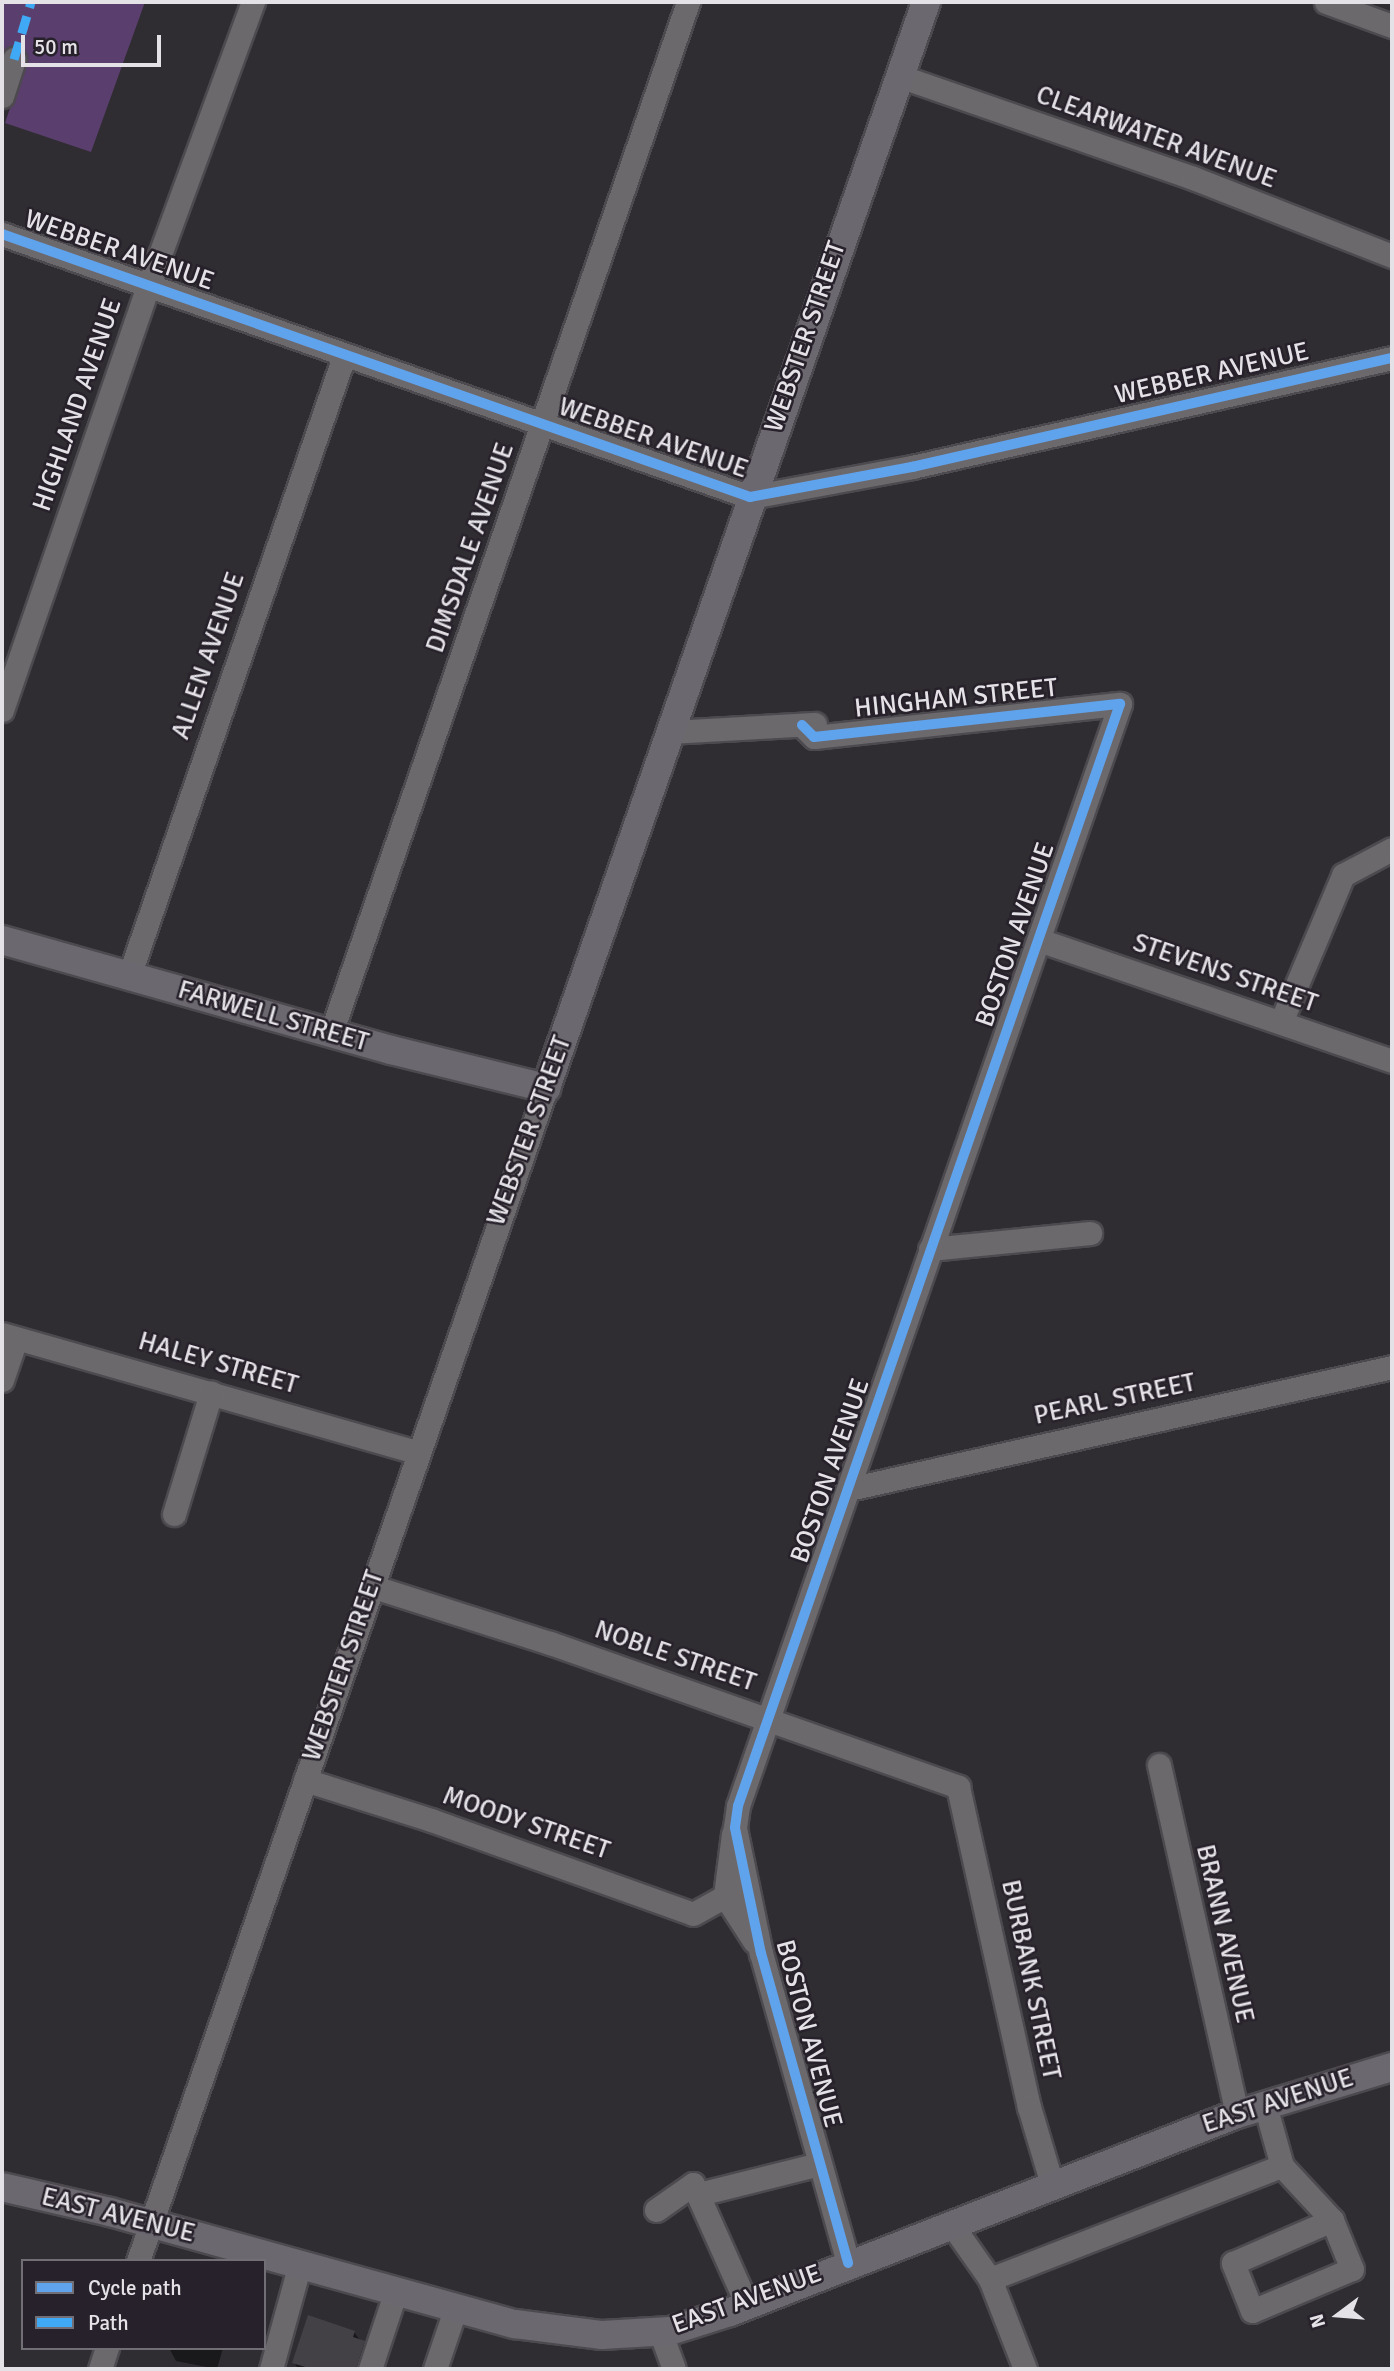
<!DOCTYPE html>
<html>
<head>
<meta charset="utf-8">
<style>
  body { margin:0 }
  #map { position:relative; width:1394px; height:2371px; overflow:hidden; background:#302d32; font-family:Signika,sans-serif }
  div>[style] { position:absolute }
  .green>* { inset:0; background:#5a3e6d }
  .shadow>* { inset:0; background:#0007 }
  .building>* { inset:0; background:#444146 }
  .roads { filter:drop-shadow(2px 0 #4d4a4f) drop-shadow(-2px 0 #4d4a4f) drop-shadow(0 2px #4d4a4f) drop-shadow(0 -2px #4d4a4f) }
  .minor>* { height:23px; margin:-11.5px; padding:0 11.5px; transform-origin:11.5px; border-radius:11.5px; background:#6c696d }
  .major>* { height:28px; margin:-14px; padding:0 14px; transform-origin:14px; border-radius:14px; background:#6c6870 }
  .quiet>* { height:9px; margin-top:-4.5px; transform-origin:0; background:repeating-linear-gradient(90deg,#3fa9f5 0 18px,transparent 0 27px) }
  .cycleway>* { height:10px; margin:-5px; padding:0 5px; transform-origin:5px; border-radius:5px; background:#60a3ed }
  span { translate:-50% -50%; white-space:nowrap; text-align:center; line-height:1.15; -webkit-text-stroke:5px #26212a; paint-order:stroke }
  .street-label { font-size:26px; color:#e4e1e7 }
  .frame { position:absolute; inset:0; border:4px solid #e4e1e7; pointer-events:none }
  .legend { position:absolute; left:21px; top:2259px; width:245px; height:91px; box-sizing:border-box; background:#26212a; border:2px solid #726e76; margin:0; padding:9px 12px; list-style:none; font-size:21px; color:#e4e1e7 }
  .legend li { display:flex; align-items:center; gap:14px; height:35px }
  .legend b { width:35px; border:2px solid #726e76 }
  .north { position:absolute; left:1303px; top:2280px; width:70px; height:70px; -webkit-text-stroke:5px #26212a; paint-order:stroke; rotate:254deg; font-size:19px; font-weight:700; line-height:28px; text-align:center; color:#e4e1e7 }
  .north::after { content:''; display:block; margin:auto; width:24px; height:32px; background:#e4e1e7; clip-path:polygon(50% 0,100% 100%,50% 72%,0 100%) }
  .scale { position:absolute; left:21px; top:35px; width:140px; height:32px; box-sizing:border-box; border:4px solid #e4e1e7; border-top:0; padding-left:9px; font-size:21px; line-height:24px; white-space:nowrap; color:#e4e1e7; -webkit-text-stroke:5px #26212a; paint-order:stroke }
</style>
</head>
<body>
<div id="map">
  <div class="green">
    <div style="clip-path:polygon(2px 2px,145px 2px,91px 152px,5px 123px,18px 84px,2px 78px)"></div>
  </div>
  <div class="shadow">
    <div style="clip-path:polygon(354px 2332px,370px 2354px,366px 2369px,298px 2369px,294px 2362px)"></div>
    <div style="clip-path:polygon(169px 2348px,223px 2348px,217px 2369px,176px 2361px)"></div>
  </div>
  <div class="building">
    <div style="clip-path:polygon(308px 2315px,355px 2331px,353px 2337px,365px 2341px,356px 2369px,312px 2369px,292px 2363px)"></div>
  </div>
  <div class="roads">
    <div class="minor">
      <div style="left:1326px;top:2px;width:70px;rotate:20deg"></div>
      <div style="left:899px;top:76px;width:311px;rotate:19.1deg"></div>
      <div style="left:1193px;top:178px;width:214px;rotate:21.4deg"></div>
      <div style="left:2px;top:96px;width:39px;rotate:-72deg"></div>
      <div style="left:2px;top:234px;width:793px;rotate:19.37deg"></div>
      <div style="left:750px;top:497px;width:165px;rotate:-10.5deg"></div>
      <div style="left:912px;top:467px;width:492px;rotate:-12.8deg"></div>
      <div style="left:2px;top:710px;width:447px;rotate:-71deg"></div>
      <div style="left:148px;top:287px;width:304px;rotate:-69.8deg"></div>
      <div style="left:802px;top:725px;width:17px;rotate:45deg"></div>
      <div style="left:814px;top:737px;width:308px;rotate:-6.2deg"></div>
      <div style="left:1120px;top:704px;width:1166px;rotate:109.12deg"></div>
      <div style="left:738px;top:1806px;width:22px;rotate:98deg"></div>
      <div style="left:735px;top:1828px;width:128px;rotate:78.3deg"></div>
      <div style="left:761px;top:1953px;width:322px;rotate:74.3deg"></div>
      <div style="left:671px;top:732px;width:144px;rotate:-3.2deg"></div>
      <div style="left:1039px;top:940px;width:373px;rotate:18.9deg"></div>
      <div style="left:129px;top:976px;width:656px;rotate:-70.87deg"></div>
      <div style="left:1281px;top:1022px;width:160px;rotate:-67.1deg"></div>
      <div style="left:1343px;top:875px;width:55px;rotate:-28deg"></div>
      <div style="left:331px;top:1033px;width:1091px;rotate:-70.9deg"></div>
      <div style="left:930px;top:1249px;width:161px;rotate:-5.7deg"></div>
      <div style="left:2px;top:1334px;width:431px;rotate:15.9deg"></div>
      <div style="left:2px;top:1380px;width:43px;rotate:-71.1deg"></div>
      <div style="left:849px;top:1489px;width:557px;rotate:-12.66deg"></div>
      <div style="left:174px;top:1514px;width:127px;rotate:-73deg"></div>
      <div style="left:371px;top:1586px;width:188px;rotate:17.7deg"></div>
      <div style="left:550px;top:1643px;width:433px;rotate:19.4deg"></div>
      <div style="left:958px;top:1787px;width:328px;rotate:77.5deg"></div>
      <div style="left:1029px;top:2107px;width:80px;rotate:73.4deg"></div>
      <div style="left:1159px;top:1765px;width:358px;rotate:77.4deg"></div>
      <div style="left:305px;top:1780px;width:132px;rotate:17.6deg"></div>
      <div style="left:431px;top:1820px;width:278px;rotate:19.7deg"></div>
      <div style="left:693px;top:1914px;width:37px;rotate:-29deg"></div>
      <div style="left:733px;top:1834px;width:63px;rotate:97.4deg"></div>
      <div style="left:725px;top:1896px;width:54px;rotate:57.2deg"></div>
      <div style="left:1265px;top:2105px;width:63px;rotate:74.4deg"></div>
      <div style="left:1282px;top:2166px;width:74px;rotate:47.2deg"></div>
      <div style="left:1332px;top:2220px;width:53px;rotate:67.8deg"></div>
      <div style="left:1352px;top:2269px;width:108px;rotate:157.2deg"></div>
      <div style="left:1252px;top:2311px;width:52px;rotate:-111.6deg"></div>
      <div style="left:1233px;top:2263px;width:108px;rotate:-23.5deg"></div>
      <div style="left:699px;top:2194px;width:124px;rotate:-14deg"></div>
      <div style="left:656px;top:2210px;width:45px;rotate:-35.1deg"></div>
      <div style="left:693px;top:2184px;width:133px;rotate:65.9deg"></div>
      <div style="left:952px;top:2225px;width:66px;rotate:54.9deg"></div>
      <div style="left:990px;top:2279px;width:97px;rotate:68.7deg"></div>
      <div style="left:138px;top:2261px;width:1242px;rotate:-70.82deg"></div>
      <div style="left:990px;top:2279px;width:313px;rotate:-21.2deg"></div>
      <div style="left:660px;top:2331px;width:40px;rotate:69.8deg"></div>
      <div style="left:100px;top:2369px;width:22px;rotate:-72deg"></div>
      <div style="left:271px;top:2369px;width:109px;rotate:-74.6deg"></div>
      <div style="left:370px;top:2369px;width:82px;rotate:-71.6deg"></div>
      <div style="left:435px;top:2369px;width:62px;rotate:-71.3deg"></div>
    </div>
    <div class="major">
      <div style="left:2px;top:940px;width:404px;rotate:15.8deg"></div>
      <div style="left:391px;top:1050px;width:160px;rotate:13.8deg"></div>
      <div style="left:546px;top:1088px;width:1151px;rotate:-70.71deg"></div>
      <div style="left:2px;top:2187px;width:111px;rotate:13deg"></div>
      <div style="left:110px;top:2212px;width:420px;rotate:15.5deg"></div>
      <div style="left:515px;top:2324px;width:88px;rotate:7.2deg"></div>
      <div style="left:602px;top:2335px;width:68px;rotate:-3.4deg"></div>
      <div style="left:670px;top:2331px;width:63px;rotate:-17.6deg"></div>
      <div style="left:730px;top:2312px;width:544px;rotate:-21.33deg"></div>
      <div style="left:1237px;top:2114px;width:162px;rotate:-16.9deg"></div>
    </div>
  </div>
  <div class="quiet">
    <div style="left:14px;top:59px;width:59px;rotate:-73.4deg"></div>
  </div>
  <div class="cycleway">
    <div style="left:2px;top:234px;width:793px;rotate:19.37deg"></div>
    <div style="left:750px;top:497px;width:165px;rotate:-10.5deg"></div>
    <div style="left:912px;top:467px;width:492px;rotate:-12.8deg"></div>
    <div style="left:802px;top:725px;width:17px;rotate:45deg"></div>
    <div style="left:814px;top:737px;width:308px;rotate:-6.2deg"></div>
    <div style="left:1120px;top:704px;width:1166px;rotate:109.12deg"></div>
    <div style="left:738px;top:1806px;width:22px;rotate:98deg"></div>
    <div style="left:735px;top:1828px;width:128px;rotate:78.3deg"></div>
    <div style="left:761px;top:1953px;width:322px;rotate:74.3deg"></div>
  </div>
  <div class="street-label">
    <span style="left:1156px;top:138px;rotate:20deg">CLEARWATER AVENUE</span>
    <span style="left:119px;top:251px;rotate:19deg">WEBBER AVENUE</span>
    <span style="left:806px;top:337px;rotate:-71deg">WEBSTER STREET</span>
    <span style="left:1212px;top:374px;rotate:-13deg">WEBBER AVENUE</span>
    <span style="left:78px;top:405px;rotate:-71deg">HIGHLAND AVENUE</span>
    <span style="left:653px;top:439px;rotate:19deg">WEBBER AVENUE</span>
    <span style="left:471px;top:548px;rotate:-71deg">DIMSDALE AVENUE</span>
    <span style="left:209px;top:656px;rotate:-71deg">ALLEN AVENUE</span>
    <span style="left:956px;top:699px;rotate:-6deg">HINGHAM STREET</span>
    <span style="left:1016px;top:935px;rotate:-71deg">BOSTON AVENUE</span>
    <span style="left:1225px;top:974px;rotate:19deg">STEVENS STREET</span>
    <span style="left:273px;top:1017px;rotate:16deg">FARWELL STREET</span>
    <span style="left:530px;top:1131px;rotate:-70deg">WEBSTER STREET</span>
    <span style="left:218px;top:1364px;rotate:16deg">HALEY STREET</span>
    <span style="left:1115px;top:1400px;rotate:-12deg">PEARL STREET</span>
    <span style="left:831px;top:1471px;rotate:-71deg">BOSTON AVENUE</span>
    <span style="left:675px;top:1657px;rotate:19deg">NOBLE STREET</span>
    <span style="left:344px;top:1666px;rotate:-71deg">WEBSTER STREET</span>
    <span style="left:526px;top:1824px;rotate:19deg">MOODY STREET</span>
    <span style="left:1224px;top:1934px;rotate:77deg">BRANN AVENUE</span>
    <span style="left:1030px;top:1980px;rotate:78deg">BURBANK STREET</span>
    <span style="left:808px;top:2034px;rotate:75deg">BOSTON AVENUE</span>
    <span style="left:1278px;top:2102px;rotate:-18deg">EAST AVENUE</span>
    <span style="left:118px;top:2216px;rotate:14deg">EAST AVENUE</span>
    <span style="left:747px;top:2300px;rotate:-20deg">EAST AVENUE</span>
  </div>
  <div class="frame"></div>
  <ul class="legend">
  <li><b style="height:9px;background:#60a3ed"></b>Cycle path</li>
  <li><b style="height:9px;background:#3fa9f5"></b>Path</li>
  </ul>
  <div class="north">N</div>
  <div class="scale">50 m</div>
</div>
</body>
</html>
